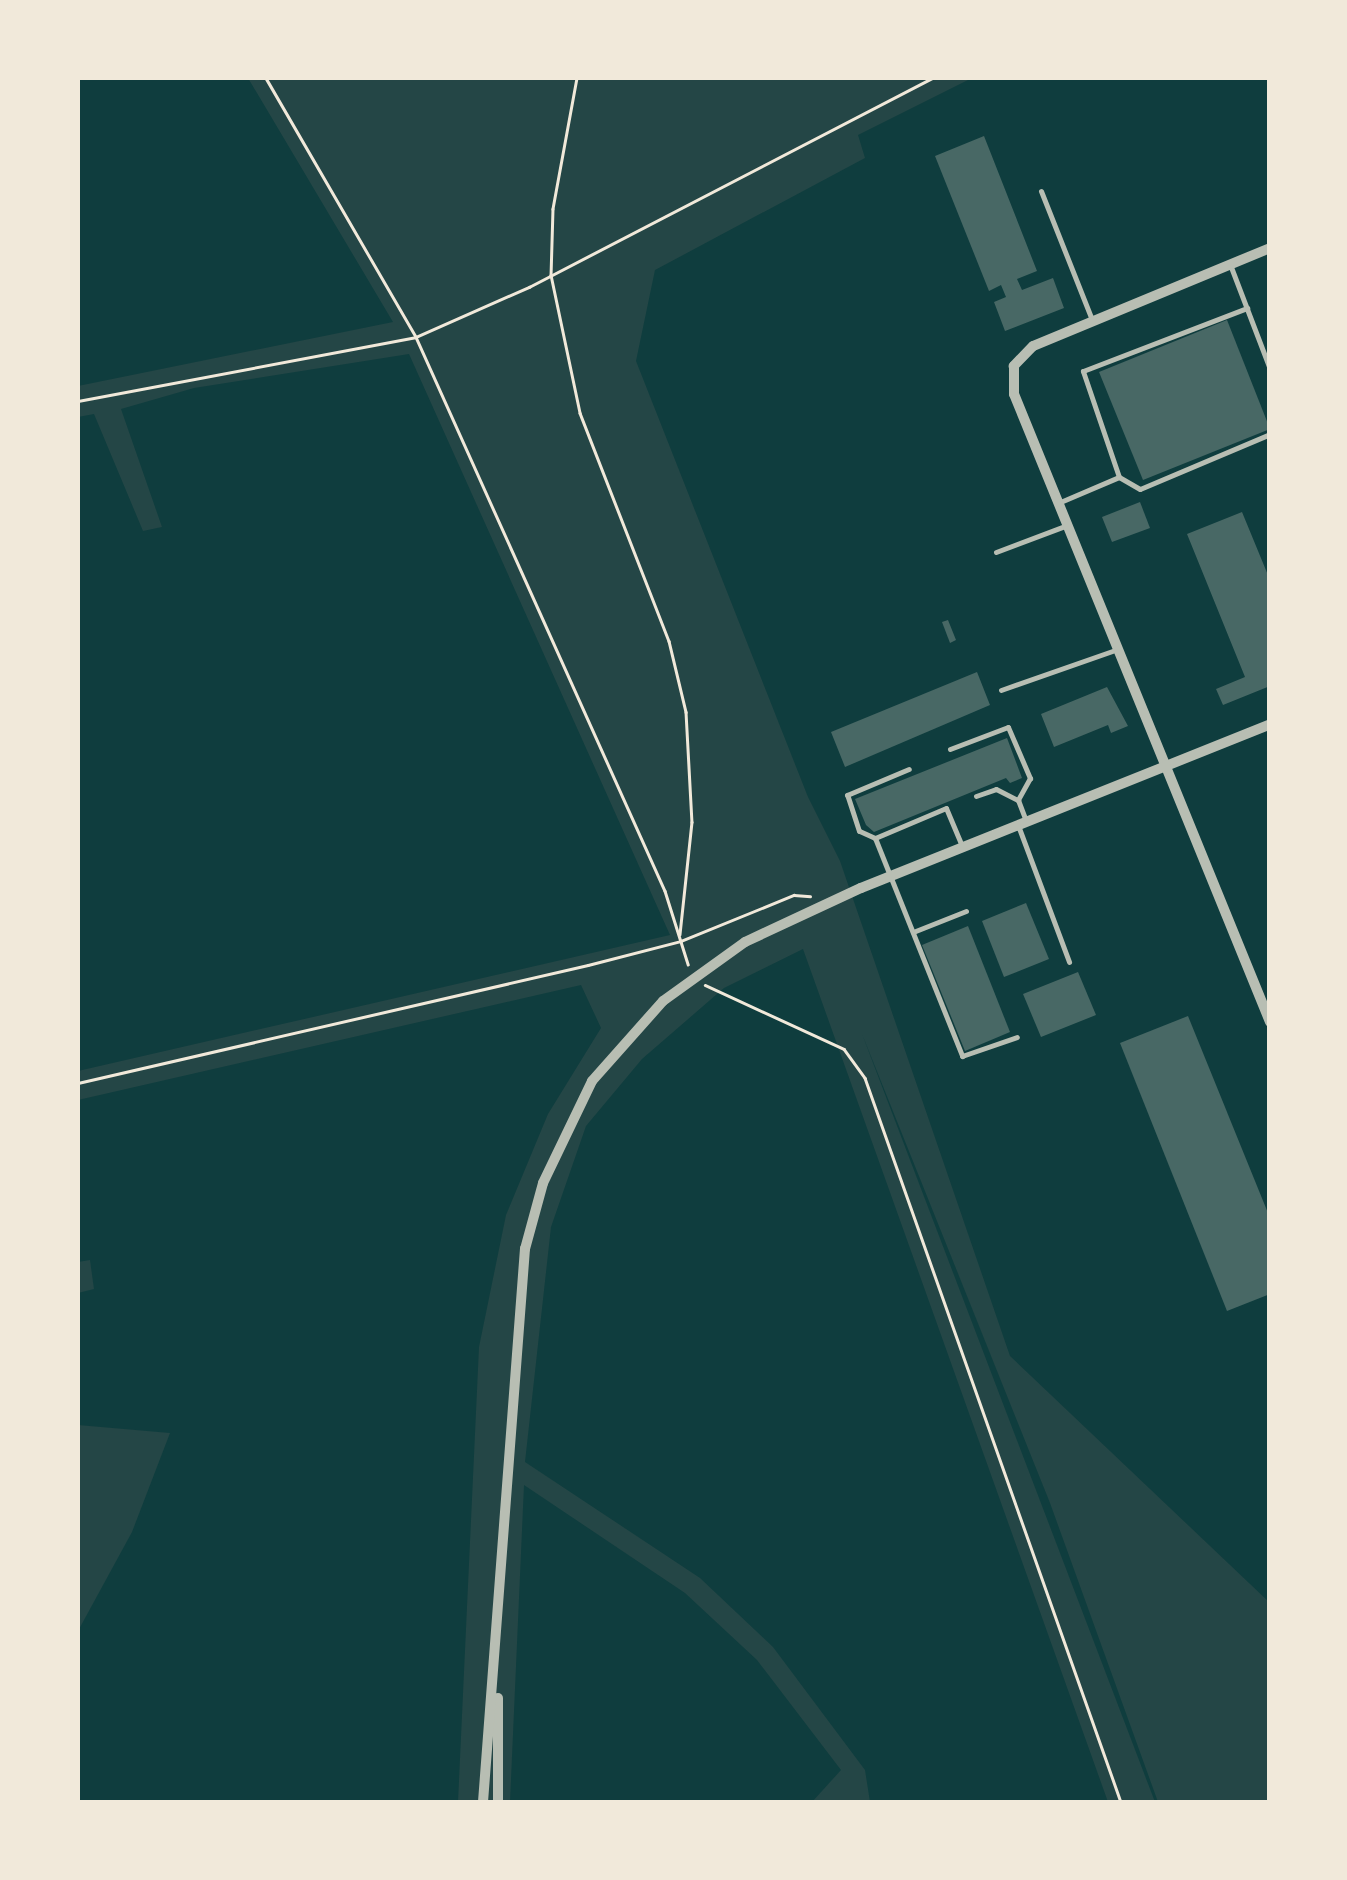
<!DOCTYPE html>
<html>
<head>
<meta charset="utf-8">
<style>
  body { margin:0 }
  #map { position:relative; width:1347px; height:1880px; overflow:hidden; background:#0f3d3e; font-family:Commissioner,sans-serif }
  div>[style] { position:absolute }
  .green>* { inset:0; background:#244646 }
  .building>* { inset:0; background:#486865 }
  .path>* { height:2.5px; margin:-1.25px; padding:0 1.25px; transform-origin:1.25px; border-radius:1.25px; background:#f1e9da }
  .service>* { height:5px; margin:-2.5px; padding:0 2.5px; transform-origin:2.5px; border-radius:2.5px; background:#b8beb3 }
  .minor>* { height:10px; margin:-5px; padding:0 5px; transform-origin:5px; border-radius:5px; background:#b8beb3 }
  span { translate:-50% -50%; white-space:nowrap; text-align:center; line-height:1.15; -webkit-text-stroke:8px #f1e9da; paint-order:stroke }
  .frame { position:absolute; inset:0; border:80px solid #f1e9da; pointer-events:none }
</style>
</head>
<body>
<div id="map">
  <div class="green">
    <div style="clip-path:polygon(248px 78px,972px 78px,858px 135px,865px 158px,655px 270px,636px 361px,808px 797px,840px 861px,1010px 1356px,1269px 1602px,1269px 1802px,1158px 1802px,1050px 1503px,862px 1034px,1155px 1802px,1108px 1802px,803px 949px,724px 988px,642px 1059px,586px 1126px,551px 1227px,525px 1462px,700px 1578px,773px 1647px,865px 1770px,870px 1802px,812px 1802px,841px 1770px,757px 1660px,685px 1593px,524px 1485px,510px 1802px,458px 1802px,479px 1347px,506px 1215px,548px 1114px,601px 1028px,581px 985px,78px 1100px,78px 1071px,670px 935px,409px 354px,194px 388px,121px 409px,162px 527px,143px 531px,94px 414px,78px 417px,78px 386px,393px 322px)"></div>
    <div style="clip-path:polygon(90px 1260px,94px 1289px,78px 1293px,78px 1262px)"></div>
    <div style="clip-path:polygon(78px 1425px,170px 1433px,132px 1532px,78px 1631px)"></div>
  </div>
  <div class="building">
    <div style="clip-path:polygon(984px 136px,1037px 271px,1017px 279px,1022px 290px,1053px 278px,1064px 308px,1005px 331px,994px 302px,1006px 297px,1001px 285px,989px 291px,935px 156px)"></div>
    <div style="clip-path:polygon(1227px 320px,1270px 429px,1143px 480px,1099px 372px)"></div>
    <div style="clip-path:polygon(1140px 502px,1150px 528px,1112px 542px,1102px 517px)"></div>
    <div style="clip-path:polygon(1242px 512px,1270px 580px,1270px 686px,1223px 705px,1216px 689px,1245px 677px,1187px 534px)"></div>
    <div style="clip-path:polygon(948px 620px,956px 640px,950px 643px,942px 622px)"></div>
    <div style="clip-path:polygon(977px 672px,990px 705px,845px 767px,831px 732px)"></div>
    <div style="clip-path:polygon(1107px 687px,1128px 726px,1111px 733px,1108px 725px,1054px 747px,1041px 714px)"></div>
    <div style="clip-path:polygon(1007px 738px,1022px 778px,1010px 783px,1006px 778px,874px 832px,866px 825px,855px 799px)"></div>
    <div style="clip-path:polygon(1026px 903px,1049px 959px,1004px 977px,982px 921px)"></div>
    <div style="clip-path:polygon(968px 926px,1010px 1032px,965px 1051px,922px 945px)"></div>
    <div style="clip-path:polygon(1078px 972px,1096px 1015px,1041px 1037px,1023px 994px)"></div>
    <div style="clip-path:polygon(1188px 1016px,1270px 1218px,1270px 1294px,1227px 1311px,1120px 1043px)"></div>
  </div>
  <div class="path">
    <div style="left:266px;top:78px;width:299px;rotate:59.9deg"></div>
    <div style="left:416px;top:337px;width:607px;rotate:65.8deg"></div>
    <div style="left:665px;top:891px;width:77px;rotate:72.5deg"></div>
    <div style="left:577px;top:78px;width:133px;rotate:100.4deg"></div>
    <div style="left:553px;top:209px;width:66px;rotate:91.7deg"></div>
    <div style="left:551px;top:275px;width:141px;rotate:78.1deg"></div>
    <div style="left:580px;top:413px;width:245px;rotate:68.7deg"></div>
    <div style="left:669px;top:641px;width:73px;rotate:76.5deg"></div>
    <div style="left:686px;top:712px;width:110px;rotate:86.9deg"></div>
    <div style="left:692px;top:822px;width:113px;rotate:96.1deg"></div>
    <div style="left:78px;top:401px;width:344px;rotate:-10.7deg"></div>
    <div style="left:416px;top:337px;width:124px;rotate:-23.9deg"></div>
    <div style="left:529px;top:287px;width:455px;rotate:-27.4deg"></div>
    <div style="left:705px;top:985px;width:153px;rotate:24.7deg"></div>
    <div style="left:844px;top:1049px;width:36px;rotate:54deg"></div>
    <div style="left:865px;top:1078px;width:768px;rotate:70.53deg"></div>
    <div style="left:78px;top:1083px;width:523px;rotate:-13.03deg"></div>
    <div style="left:588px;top:965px;width:96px;rotate:-14.5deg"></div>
    <div style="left:681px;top:941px;width:122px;rotate:-22.2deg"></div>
    <div style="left:794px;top:895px;width:16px;rotate:4deg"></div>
  </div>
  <div class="service">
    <div style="left:1041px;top:191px;width:139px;rotate:68.4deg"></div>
    <div style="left:1231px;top:267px;width:109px;rotate:69.1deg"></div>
    <div style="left:1119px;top:477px;width:112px;rotate:-108.8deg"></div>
    <div style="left:1083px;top:371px;width:176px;rotate:-21deg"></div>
    <div style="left:1058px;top:503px;width:66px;rotate:-23.1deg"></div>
    <div style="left:1119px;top:477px;width:24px;rotate:30deg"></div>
    <div style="left:1140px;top:489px;width:141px;rotate:-22.9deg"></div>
    <div style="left:996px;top:552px;width:74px;rotate:-20.6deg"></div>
    <div style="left:1001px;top:690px;width:121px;rotate:-19.3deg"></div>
    <div style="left:950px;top:749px;width:62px;rotate:-20.8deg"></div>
    <div style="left:1008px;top:727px;width:56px;rotate:66.7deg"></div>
    <div style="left:1030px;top:778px;width:25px;rotate:119deg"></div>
    <div style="left:1018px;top:800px;width:22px;rotate:69deg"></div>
    <div style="left:976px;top:796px;width:21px;rotate:-19deg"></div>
    <div style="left:996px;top:789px;width:25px;rotate:27deg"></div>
    <div style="left:1019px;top:828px;width:143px;rotate:69.5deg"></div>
    <div style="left:875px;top:838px;width:17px;rotate:-156deg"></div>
    <div style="left:859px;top:831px;width:38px;rotate:-108deg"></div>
    <div style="left:847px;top:795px;width:67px;rotate:-22.8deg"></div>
    <div style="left:962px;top:846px;width:41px;rotate:-112.8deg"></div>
    <div style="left:946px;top:808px;width:77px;rotate:157.1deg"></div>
    <div style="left:875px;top:838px;width:235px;rotate:68.2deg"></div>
    <div style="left:962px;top:1056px;width:58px;rotate:-19.1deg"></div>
    <div style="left:913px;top:932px;width:57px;rotate:-21.6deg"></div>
  </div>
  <div class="minor">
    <div style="left:1270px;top:248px;width:256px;rotate:157.5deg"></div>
    <div style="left:1033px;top:346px;width:28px;rotate:134deg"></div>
    <div style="left:1014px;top:366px;width:28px;rotate:90deg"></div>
    <div style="left:1014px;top:394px;width:678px;rotate:67.82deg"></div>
    <div style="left:498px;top:1698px;width:104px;rotate:90deg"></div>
    <div style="left:483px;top:1802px;width:555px;rotate:-85.66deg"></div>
    <div style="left:525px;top:1249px;width:68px;rotate:-74.7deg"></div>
    <div style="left:543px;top:1183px;width:113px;rotate:-64.3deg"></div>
    <div style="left:592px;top:1081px;width:107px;rotate:-48.4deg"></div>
    <div style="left:663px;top:1001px;width:101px;rotate:-35.7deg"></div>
    <div style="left:745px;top:942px;width:128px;rotate:-25deg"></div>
    <div style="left:861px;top:888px;width:441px;rotate:-21.8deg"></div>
  </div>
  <div class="frame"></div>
</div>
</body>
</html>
